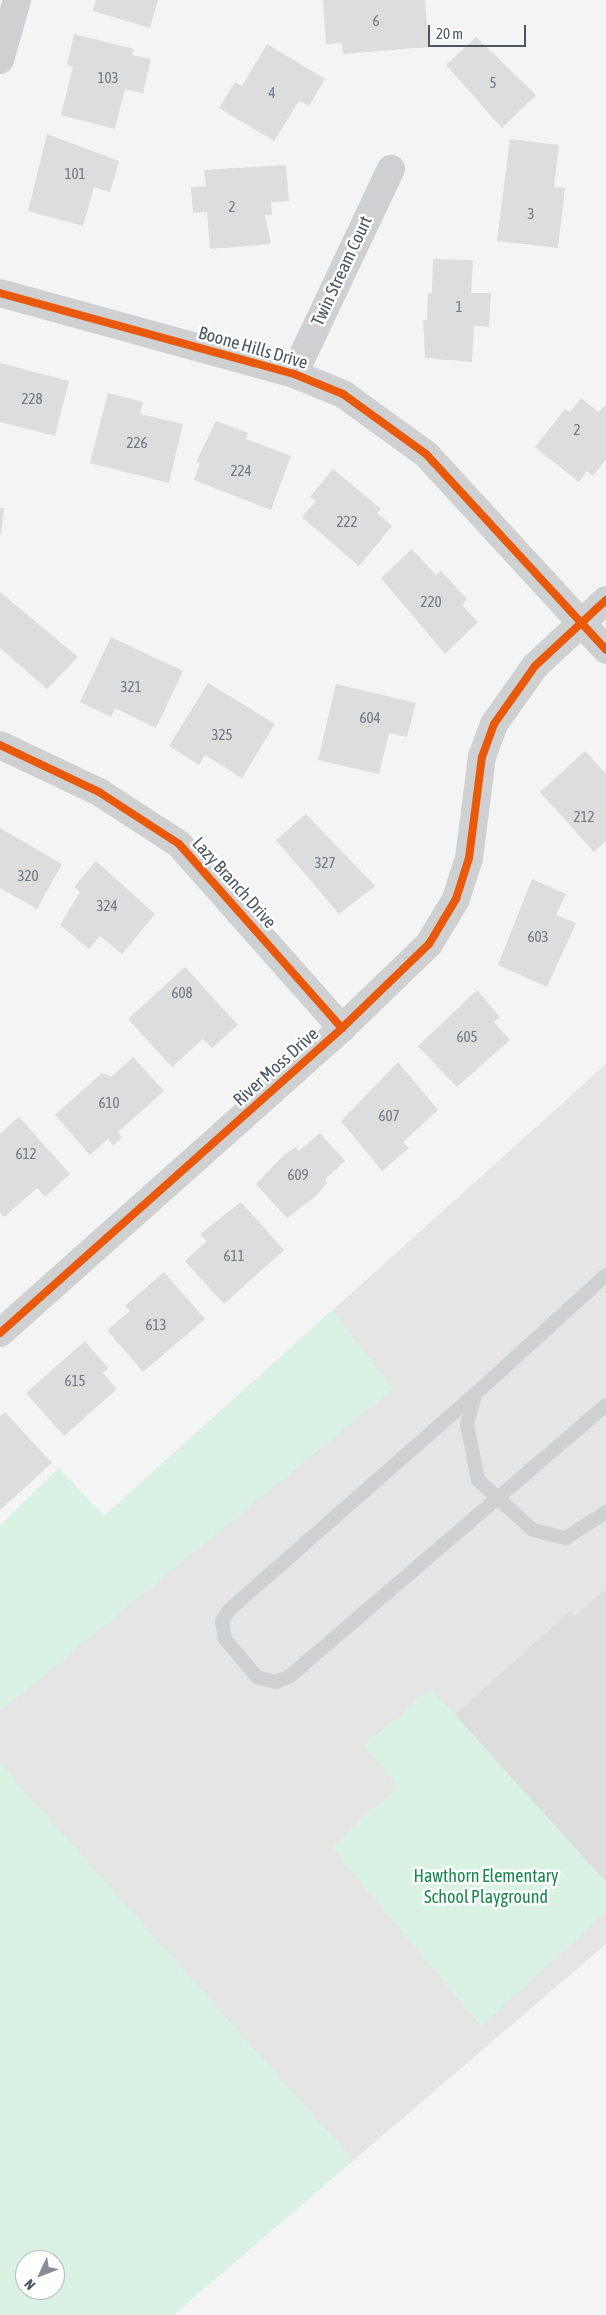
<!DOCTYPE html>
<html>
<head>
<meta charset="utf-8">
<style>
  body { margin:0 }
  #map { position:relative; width:606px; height:2315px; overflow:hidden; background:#f4f4f4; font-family:"Asap Condensed",sans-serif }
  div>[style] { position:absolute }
  .education>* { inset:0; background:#e6e5e6 }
  .green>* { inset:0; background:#d9f2e3 }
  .building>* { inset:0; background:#ddddde }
  .service>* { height:14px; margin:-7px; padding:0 7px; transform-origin:7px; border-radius:7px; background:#ced0d2 }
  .minor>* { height:28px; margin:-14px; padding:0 14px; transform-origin:14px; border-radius:14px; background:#ced0d2 }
  .tertiary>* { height:28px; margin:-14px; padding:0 14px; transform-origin:14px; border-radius:14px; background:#ced0d2 }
  .cycleway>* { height:8px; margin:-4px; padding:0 4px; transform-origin:4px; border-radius:4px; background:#e8590c }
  span { translate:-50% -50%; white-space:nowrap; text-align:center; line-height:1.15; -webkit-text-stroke:5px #fff; paint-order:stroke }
  .number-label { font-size:15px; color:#707881 }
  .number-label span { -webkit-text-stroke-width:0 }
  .street-label { font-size:18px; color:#4a5661 }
  .park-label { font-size:18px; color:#17864f }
  .north { position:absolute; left:15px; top:2250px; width:50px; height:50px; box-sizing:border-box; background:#fff; border:1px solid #b7bbc0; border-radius:50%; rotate:227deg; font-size:14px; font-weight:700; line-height:20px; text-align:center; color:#4a5661 }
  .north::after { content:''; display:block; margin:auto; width:18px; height:22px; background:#868d94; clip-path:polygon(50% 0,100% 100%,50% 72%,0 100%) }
  .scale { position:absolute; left:428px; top:25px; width:98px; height:22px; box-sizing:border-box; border:2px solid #4a5661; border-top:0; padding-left:6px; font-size:15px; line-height:18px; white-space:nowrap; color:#4a5661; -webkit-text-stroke:4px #fff; paint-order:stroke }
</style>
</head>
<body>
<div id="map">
  <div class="education">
    <div style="clip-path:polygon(evenodd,606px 1064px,606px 1944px,173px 2315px,0 2315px,0 1610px,606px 1064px,25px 2260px,55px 2260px,55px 2290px,25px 2290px,25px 2260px)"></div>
  </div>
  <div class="green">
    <div style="clip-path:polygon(332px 1310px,393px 1389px,0 1711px,0 1525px,59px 1468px,104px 1516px)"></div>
    <div style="clip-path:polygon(431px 1689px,606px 1882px,606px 1912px,481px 2026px,331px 1847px,399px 1786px,363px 1746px)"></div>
    <div style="clip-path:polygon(evenodd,0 1764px,353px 2160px,173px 2315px,0 2315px,0 1764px,25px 2260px,55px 2260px,55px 2290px,25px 2290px,25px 2260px)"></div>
  </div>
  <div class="building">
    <div style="clip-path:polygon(96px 0,158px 0,150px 28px,93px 11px)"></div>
    <div style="clip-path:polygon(323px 0,425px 0,429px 47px,343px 54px,342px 43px,326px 44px)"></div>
    <div style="clip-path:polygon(74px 34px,134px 49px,132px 55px,151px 59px,143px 93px,125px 89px,115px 129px,61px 115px,73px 67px,67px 65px)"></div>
    <div style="clip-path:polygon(476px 37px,536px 95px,502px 128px,446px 65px)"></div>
    <div style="clip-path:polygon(267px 44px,325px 79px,309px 106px,299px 101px,274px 141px,219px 108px,235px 82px,242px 86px)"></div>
    <div style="clip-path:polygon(47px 134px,119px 161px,110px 192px,94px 187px,83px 226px,28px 211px)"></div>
    <div style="clip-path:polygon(510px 139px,559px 145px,554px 187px,565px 188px,558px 248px,497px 241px)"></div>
    <div style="clip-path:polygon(286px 165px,289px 201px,271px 202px,272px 215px,265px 215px,271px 244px,210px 249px,207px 212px,193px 213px,191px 187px,206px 186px,204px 170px)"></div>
    <div style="clip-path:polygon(433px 259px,473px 260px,471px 293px,491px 293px,489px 327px,474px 326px,472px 362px,425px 358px,423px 320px,427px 320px,428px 293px,432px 293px)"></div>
    <div style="clip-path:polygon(0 363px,69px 381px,55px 436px,0 422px)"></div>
    <div style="clip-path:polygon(108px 393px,143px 402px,140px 414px,183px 424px,169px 483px,90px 463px)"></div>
    <div style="clip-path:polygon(581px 398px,598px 412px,606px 405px,606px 459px,593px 476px,587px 471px,579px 482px,535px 447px,565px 409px,570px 412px)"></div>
    <div style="clip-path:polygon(216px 421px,248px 433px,246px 439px,291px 456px,271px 510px,194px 480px,200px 463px,196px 462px)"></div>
    <div style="clip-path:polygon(333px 469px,381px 509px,377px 513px,392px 526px,359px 566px,302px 517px,316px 501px,310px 497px)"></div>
    <div style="clip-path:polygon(0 508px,4px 508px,1px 535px,0 535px)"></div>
    <div style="clip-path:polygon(412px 549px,436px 575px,441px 571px,467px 599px,462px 605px,478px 622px,445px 654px,381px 578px)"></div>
    <div style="clip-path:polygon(0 592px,78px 657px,47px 689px,0 648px)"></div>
    <div style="clip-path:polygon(111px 637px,183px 671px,156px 728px,115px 708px,111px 717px,80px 702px)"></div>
    <div style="clip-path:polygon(208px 683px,275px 724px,242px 778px,205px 755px,199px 765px,169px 746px)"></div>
    <div style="clip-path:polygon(336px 684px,416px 703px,407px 737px,389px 733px,379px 774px,318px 760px)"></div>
    <div style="clip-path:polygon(585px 751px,606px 774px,606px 841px,594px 852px,540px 792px)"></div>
    <div style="clip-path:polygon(306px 814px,375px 886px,339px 914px,276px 840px)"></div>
    <div style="clip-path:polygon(0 828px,62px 864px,37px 909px,0 888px)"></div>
    <div style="clip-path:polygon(96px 861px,155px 914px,122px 954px,100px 936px,89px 949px,60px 925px,80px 892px,74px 887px)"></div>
    <div style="clip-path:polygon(532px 879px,566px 894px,556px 915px,576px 923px,547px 987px,498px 965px)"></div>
    <div style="clip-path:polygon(185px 967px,238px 1025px,212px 1048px,203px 1039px,172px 1067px,128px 1019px)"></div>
    <div style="clip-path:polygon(477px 990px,500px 1017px,494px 1022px,510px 1040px,457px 1087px,418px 1046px)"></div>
    <div style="clip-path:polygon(133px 1057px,164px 1091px,118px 1132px,122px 1137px,113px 1146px,108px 1139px,90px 1155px,55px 1115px,102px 1073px,111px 1077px)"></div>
    <div style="clip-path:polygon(398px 1062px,438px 1110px,403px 1142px,409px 1148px,382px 1171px,341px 1121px)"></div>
    <div style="clip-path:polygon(19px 1117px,70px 1174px,45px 1197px,37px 1188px,4px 1217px,0 1213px,0 1134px)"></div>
    <div style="clip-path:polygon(320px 1133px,345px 1161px,325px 1179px,327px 1183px,315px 1197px,287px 1218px,256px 1184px,283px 1156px,296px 1147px,299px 1151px)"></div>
    <div style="clip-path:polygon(241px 1202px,284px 1250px,224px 1304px,185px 1261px,207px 1241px,200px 1234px)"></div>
    <div style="clip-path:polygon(164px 1272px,205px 1319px,143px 1372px,107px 1330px,130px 1311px,125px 1306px)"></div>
    <div style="clip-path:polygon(85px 1341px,108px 1368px,103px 1373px,117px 1389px,64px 1436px,26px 1393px)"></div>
    <div style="clip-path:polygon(5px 1412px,52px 1463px,0 1510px,0 1416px)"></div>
    <div style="clip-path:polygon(606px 1589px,606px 1882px,455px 1715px,570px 1611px,575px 1616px)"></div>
  </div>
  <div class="service">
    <div style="left:606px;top:1275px;width:177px;rotate:137.7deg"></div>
    <div style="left:475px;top:1394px;width:31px;rotate:105deg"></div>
    <div style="left:467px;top:1424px;width:57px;rotate:78.9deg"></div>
    <div style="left:478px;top:1480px;width:74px;rotate:42.3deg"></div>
    <div style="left:533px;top:1530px;width:34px;rotate:14deg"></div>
    <div style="left:566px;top:1538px;width:48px;rotate:-33deg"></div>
    <div style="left:475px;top:1394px;width:327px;rotate:138.7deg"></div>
    <div style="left:229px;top:1610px;width:13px;rotate:122deg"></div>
    <div style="left:222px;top:1621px;width:18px;rotate:81deg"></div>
    <div style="left:225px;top:1639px;width:50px;rotate:49.9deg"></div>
    <div style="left:257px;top:1677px;width:20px;rotate:15deg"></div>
    <div style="left:276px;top:1682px;width:15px;rotate:-23deg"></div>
    <div style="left:290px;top:1676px;width:416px;rotate:-40.6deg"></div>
  </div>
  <div class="minor">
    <div style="left:0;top:60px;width:62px;rotate:-74.2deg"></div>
    <div style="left:294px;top:374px;width:227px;rotate:-64.7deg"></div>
    <div style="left:0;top:745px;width:110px;rotate:25.4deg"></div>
    <div style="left:99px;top:792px;width:95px;rotate:33deg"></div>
    <div style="left:179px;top:844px;width:246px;rotate:48.5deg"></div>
    <div style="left:0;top:1333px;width:458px;rotate:-41.7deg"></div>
    <div style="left:342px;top:1028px;width:121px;rotate:-44deg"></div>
    <div style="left:429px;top:944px;width:52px;rotate:-59deg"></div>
    <div style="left:456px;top:899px;width:43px;rotate:-72.4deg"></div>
    <div style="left:469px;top:858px;width:102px;rotate:-82.7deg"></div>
    <div style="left:482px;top:757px;width:35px;rotate:-70deg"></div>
    <div style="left:494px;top:724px;width:71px;rotate:-54.7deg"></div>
    <div style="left:535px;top:666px;width:97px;rotate:-42.9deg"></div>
  </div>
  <div class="tertiary">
    <div style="left:0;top:293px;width:305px;rotate:15.4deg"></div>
    <div style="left:294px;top:374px;width:53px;rotate:22.2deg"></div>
    <div style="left:343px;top:394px;width:102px;rotate:35.9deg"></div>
    <div style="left:426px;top:454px;width:266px;rotate:47.4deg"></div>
  </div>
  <div class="cycleway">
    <div style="left:0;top:293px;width:305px;rotate:15.4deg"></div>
    <div style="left:294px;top:374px;width:53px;rotate:22.2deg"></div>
    <div style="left:343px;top:394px;width:102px;rotate:35.9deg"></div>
    <div style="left:426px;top:454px;width:266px;rotate:47.4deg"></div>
    <div style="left:0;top:745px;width:110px;rotate:25.4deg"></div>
    <div style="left:99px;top:792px;width:95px;rotate:33deg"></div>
    <div style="left:179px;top:844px;width:246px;rotate:48.5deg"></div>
    <div style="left:0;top:1333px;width:458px;rotate:-41.7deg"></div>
    <div style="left:342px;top:1028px;width:121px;rotate:-44deg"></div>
    <div style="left:429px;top:944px;width:52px;rotate:-59deg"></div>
    <div style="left:456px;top:899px;width:43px;rotate:-72.4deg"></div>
    <div style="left:469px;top:858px;width:102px;rotate:-82.7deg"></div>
    <div style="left:482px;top:757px;width:35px;rotate:-70deg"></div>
    <div style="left:494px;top:724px;width:71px;rotate:-54.7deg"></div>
    <div style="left:535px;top:666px;width:97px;rotate:-42.9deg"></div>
  </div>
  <div class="number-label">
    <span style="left:376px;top:21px">6</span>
    <span style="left:108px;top:78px">103</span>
    <span style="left:493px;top:83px">5</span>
    <span style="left:272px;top:93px">4</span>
    <span style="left:75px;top:174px">101</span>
    <span style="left:232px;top:207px">2</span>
    <span style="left:531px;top:214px">3</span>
    <span style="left:459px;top:307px">1</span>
    <span style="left:32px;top:399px">228</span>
    <span style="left:577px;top:430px">2</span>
    <span style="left:137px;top:443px">226</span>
    <span style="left:241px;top:471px">224</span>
    <span style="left:347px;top:522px">222</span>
    <span style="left:431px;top:602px">220</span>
    <span style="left:131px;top:687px">321</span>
    <span style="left:370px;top:718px">604</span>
    <span style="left:222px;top:735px">325</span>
    <span style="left:584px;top:817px">212</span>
    <span style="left:325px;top:863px">327</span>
    <span style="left:28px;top:876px">320</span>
    <span style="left:107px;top:906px">324</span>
    <span style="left:538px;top:937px">603</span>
    <span style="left:182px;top:993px">608</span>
    <span style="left:467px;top:1037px">605</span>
    <span style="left:109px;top:1103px">610</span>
    <span style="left:389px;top:1116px">607</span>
    <span style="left:26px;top:1154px">612</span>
    <span style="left:298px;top:1175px">609</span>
    <span style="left:234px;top:1256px">611</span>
    <span style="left:156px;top:1325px">613</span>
    <span style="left:75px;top:1381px">615</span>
  </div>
  <div class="street-label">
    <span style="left:342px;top:271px;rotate:-65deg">Twin Stream Court</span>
    <span style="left:253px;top:348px;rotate:16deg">Boone Hills Drive</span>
    <span style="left:234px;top:883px;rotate:48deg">Lazy Branch Drive</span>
    <span style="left:276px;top:1067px;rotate:-42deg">River Moss Drive</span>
  </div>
  <div class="park-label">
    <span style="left:486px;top:1887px">Hawthorn Elementary<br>School Playground</span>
  </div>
  <div class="north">N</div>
  <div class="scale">20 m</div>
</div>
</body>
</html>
